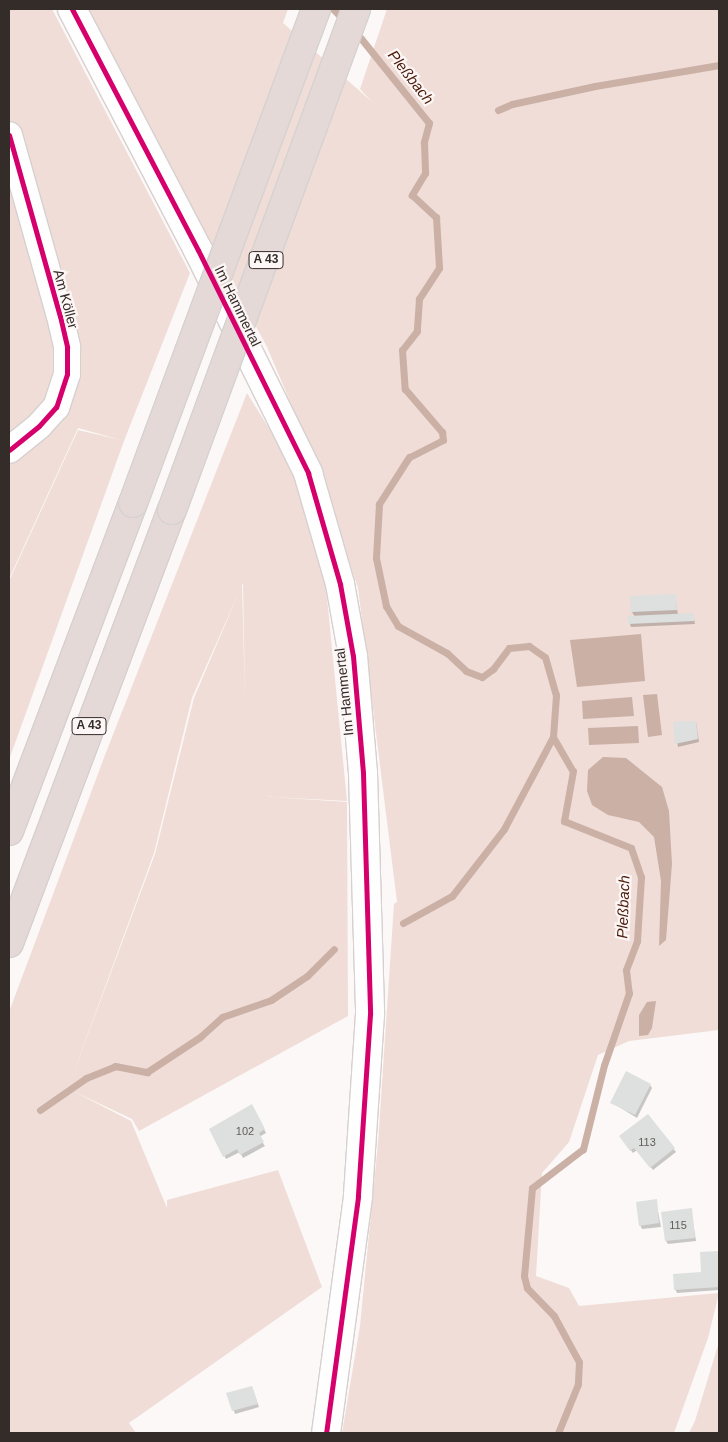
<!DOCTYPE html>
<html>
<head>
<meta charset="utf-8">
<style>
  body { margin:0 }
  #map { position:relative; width:728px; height:1442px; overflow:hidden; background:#fbf8f7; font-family:Arial,sans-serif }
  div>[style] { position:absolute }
  .green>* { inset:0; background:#f0ddd7 }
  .water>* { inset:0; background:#cbb0a6 }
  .shadow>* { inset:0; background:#0003 }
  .stream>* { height:7px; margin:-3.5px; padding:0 3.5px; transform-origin:3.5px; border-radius:3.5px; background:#cbb0a6 }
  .building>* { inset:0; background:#dde0de }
  .roads { filter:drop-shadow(1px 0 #d6d0cf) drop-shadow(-1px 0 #d6d0cf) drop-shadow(0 1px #d6d0cf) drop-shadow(0 -1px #d6d0cf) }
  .street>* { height:26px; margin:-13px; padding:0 13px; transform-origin:13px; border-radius:13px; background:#fefefe }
  .secondary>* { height:28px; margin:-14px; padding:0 14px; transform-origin:14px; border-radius:14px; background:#fefefe }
  .highway>* { height:28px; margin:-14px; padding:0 14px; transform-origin:14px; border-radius:14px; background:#e4d9d7 }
  .bridges { filter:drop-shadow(1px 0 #d5d2d1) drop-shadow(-1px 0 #d5d2d1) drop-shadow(0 1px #d5d2d1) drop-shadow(0 -1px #d5d2d1) }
  .highway-bridge>* { height:28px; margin:-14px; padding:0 14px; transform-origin:14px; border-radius:14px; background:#e4d9d7 }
  .cycleway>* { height:5px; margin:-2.5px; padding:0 2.5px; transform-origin:2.5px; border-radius:2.5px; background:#d6006c }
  span { translate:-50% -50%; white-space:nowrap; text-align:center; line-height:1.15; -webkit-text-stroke:4.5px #fcf7f6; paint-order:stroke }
  .number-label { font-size:11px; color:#615c59 }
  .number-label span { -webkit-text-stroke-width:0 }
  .shield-label span { padding:1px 4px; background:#fcf7f6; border:1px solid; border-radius:4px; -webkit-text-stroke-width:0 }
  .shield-label { font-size:12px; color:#342c29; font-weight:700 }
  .street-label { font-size:14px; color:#342c29 }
  .water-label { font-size:15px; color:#4b1a08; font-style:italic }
  .frame { position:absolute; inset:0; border:10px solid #342c29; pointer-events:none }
</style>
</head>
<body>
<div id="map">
  <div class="green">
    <div style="clip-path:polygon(9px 9px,52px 9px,190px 273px,124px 441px,9px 760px,9px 581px,78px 430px,121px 440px,78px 428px,9px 579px,9px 457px,55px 423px,71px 403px,74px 375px,9px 117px)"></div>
    <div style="clip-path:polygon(89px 9px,288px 9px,283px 23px,372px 102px,360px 89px,387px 9px,719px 9px,719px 1030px,629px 1041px,598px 1055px,569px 1142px,542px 1173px,536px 1276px,569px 1288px,579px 1306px,719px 1293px,708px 1338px,674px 1433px,342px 1433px,360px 1326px,378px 1143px,394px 904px,397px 902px,358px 588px,314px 458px,267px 347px,137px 108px)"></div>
    <div style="clip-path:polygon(9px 161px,55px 320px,54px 392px,9px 443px)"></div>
    <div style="clip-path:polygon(evenodd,247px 393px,297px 473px,323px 557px,347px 801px,272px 797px,265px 794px,271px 797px,347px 802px,348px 1016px,139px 1131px,132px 1119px,73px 1091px,131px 1121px,167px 1208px,167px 1200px,278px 1170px,322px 1287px,129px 1423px,136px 1433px,9px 1433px,9px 1012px,105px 755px,247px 393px,243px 583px,245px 700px,242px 585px,194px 698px,155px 854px,68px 1088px,154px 853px,192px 698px,243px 583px)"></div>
    <div style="clip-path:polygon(719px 1342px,719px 1433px,689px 1433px,695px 1421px)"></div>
  </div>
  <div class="water">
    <div style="clip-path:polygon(641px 634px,645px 681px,577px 687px,570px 640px)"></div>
    <div style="clip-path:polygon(657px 694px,662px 735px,648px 737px,643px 695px)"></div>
    <div style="clip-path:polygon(632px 697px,634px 716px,583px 719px,582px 701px)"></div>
    <div style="clip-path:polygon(638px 726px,639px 743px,589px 745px,588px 728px)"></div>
    <div style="clip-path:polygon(603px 757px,626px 758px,662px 787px,669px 811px,672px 864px,666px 940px,659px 946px,661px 881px,654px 837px,639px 822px,608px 815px,592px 805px,587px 791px,588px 770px)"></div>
    <div style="clip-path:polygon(656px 1001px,652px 1028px,648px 1035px,639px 1036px,639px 1015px,647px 1002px)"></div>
  </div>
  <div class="shadow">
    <div style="clip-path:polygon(675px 595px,678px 615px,693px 614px,695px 624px,631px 627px,630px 624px,635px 617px,632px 612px)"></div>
    <div style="clip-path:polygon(696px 722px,699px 742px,678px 747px,674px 723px)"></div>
    <div style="clip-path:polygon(650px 1085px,652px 1088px,637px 1118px,611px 1102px)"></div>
    <div style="clip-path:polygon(252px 1106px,266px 1133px,259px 1137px,265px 1146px,243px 1158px,240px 1152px,226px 1159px,210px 1129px)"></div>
    <div style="clip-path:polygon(648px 1116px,676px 1152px,653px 1170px,637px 1150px,633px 1153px,623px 1140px)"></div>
    <div style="clip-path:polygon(656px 1201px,661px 1227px,642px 1229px,640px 1225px)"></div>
    <div style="clip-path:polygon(691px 1209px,696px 1241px,668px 1244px,666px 1241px)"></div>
    <div style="clip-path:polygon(717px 1252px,719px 1290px,677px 1293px,675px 1289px,702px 1274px)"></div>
    <div style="clip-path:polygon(252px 1387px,259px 1407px,235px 1414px,228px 1394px)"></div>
  </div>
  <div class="stream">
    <div style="left:333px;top:9px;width:17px;rotate:45deg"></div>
    <div style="left:355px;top:31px;width:118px;rotate:51.2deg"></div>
    <div style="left:429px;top:123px;width:20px;rotate:105deg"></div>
    <div style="left:424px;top:142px;width:31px;rotate:88deg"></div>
    <div style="left:425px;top:173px;width:26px;rotate:121deg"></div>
    <div style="left:412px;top:195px;width:33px;rotate:43deg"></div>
    <div style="left:436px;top:217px;width:51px;rotate:86.6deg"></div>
    <div style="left:439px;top:268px;width:37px;rotate:123deg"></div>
    <div style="left:419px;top:299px;width:32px;rotate:94deg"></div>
    <div style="left:417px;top:331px;width:24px;rotate:128deg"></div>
    <div style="left:402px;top:350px;width:39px;rotate:86deg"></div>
    <div style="left:405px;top:389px;width:57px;rotate:49.3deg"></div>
    <div style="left:442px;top:432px;width:8px;rotate:83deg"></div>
    <div style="left:443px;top:440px;width:38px;rotate:153deg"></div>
    <div style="left:409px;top:457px;width:56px;rotate:122.6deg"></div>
    <div style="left:379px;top:504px;width:54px;rotate:93.2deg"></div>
    <div style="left:376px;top:558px;width:49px;rotate:78.2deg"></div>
    <div style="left:386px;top:606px;width:23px;rotate:59deg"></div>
    <div style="left:398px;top:626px;width:56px;rotate:28.9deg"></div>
    <div style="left:447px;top:653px;width:26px;rotate:43deg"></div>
    <div style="left:466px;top:671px;width:17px;rotate:21deg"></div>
    <div style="left:482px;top:677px;width:14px;rotate:-36deg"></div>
    <div style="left:493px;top:669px;width:26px;rotate:-53deg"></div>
    <div style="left:509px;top:648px;width:20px;rotate:-6deg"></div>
    <div style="left:529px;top:646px;width:19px;rotate:35deg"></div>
    <div style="left:545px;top:657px;width:40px;rotate:74deg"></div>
    <div style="left:556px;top:695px;width:42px;rotate:94.1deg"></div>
    <div style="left:553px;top:737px;width:39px;rotate:60deg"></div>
    <div style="left:573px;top:771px;width:51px;rotate:100.2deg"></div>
    <div style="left:564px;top:821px;width:72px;rotate:21.9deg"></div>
    <div style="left:631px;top:848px;width:31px;rotate:71deg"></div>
    <div style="left:641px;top:877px;width:64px;rotate:93.6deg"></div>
    <div style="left:637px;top:941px;width:31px;rotate:111deg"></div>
    <div style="left:626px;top:970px;width:23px;rotate:83deg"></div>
    <div style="left:629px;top:993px;width:76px;rotate:109.1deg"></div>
    <div style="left:604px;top:1065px;width:87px;rotate:104deg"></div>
    <div style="left:583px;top:1149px;width:64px;rotate:142.6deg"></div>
    <div style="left:532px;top:1188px;width:88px;rotate:95.2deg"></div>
    <div style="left:524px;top:1276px;width:12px;rotate:76deg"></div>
    <div style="left:527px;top:1288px;width:39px;rotate:46deg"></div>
    <div style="left:554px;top:1316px;width:52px;rotate:61.5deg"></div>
    <div style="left:579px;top:1362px;width:22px;rotate:93deg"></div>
    <div style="left:578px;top:1384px;width:53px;rotate:112.2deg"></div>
    <div style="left:498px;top:110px;width:15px;rotate:-23deg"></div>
    <div style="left:512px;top:104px;width:85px;rotate:-12.2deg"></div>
    <div style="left:595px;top:86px;width:126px;rotate:-9.6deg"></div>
    <div style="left:403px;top:923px;width:56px;rotate:-28.9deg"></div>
    <div style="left:452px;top:896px;width:85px;rotate:-52.2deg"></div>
    <div style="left:504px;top:829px;width:104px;rotate:-62deg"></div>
    <div style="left:40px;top:1110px;width:56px;rotate:-34.8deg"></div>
    <div style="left:86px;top:1078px;width:31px;rotate:-22deg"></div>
    <div style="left:115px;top:1066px;width:33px;rotate:11deg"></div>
    <div style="left:147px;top:1072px;width:64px;rotate:-33.4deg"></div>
    <div style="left:200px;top:1037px;width:30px;rotate:-42deg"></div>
    <div style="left:222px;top:1017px;width:52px;rotate:-19.1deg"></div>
    <div style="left:271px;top:1000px;width:43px;rotate:-33.7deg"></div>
    <div style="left:307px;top:976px;width:38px;rotate:-45deg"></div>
  </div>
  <div class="building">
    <div style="clip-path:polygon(676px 594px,677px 610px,631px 612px,630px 596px)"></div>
    <div style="clip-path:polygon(694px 613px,694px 621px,628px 624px,628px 616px)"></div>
    <div style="clip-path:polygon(685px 721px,696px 721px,698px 739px,675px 744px,673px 722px)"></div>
    <div style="clip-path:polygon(626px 1071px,651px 1084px,635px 1115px,610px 1103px)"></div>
    <div style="clip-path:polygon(252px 1104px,265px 1129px,259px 1133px,264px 1142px,240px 1155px,237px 1149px,223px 1157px,209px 1129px)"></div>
    <div style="clip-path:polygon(648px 1114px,675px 1148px,650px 1168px,634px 1148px,630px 1151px,619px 1136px)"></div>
    <div style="clip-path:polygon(657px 1199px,659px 1223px,639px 1226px,636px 1202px)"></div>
    <div style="clip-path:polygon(692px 1208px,695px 1238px,665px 1241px,661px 1212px)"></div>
    <div style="clip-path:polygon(718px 1251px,719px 1287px,674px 1290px,673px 1274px,701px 1272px,700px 1252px)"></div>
    <div style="clip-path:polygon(252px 1386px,258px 1404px,232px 1411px,226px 1393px)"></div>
  </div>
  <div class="roads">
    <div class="street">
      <div style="left:9px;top:135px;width:188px;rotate:74.3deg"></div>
      <div style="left:60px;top:316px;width:32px;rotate:77deg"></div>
      <div style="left:67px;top:347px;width:27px;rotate:90deg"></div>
      <div style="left:67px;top:374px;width:35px;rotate:108deg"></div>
      <div style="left:56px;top:407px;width:25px;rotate:132deg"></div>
      <div style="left:39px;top:426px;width:38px;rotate:141deg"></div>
    </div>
    <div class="secondary">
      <div style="left:72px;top:9px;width:272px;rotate:62.4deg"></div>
      <div style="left:198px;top:250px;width:249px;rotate:63.7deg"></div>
      <div style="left:308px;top:473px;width:116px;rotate:73.9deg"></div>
      <div style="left:340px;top:584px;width:73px;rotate:79.8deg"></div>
      <div style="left:353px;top:656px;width:117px;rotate:85.1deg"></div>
      <div style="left:363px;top:773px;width:241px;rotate:88.3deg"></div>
      <div style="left:370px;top:1014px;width:183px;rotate:93.8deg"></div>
      <div style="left:358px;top:1197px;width:238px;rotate:97.7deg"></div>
    </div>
    <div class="highway">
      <div style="left:9px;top:831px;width:351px;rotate:-69.3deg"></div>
      <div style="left:9px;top:943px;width:463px;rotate:-69.4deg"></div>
    </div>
  </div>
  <div class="bridges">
    <div class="highway-bridge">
      <div style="left:133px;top:503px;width:527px;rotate:-69.67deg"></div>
      <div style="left:172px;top:510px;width:534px;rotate:-69.83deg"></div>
    </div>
  </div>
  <div class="cycleway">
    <div style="left:72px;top:9px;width:272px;rotate:62.4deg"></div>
    <div style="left:198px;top:250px;width:249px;rotate:63.7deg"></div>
    <div style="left:308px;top:473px;width:116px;rotate:73.9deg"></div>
    <div style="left:340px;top:584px;width:73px;rotate:79.8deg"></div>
    <div style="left:353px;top:656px;width:117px;rotate:85.1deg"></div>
    <div style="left:363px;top:773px;width:241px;rotate:88.3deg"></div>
    <div style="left:370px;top:1014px;width:183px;rotate:93.8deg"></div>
    <div style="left:358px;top:1197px;width:238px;rotate:97.7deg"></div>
    <div style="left:9px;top:135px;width:188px;rotate:74.3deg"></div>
    <div style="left:60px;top:316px;width:32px;rotate:77deg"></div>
    <div style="left:67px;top:347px;width:27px;rotate:90deg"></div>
    <div style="left:67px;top:374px;width:35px;rotate:108deg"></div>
    <div style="left:56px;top:407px;width:25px;rotate:132deg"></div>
    <div style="left:39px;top:426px;width:38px;rotate:141deg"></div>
  </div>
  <div class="number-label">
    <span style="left:245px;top:1131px">102</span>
    <span style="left:647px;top:1142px">113</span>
    <span style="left:678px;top:1225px">115</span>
  </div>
  <div class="shield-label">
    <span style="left:266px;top:260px">A 43</span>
    <span style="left:89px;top:726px">A 43</span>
  </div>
  <div class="street-label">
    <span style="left:66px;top:299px;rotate:75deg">Am Köller</span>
    <span style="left:238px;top:306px;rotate:64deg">Im Hammertal</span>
    <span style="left:344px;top:692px;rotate:-96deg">Im Hammertal</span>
  </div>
  <div class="water-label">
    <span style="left:411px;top:77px;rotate:52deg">Pleßbach</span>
    <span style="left:623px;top:907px;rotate:-88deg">Pleßbach</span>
  </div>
  <div class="frame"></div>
</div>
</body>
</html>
